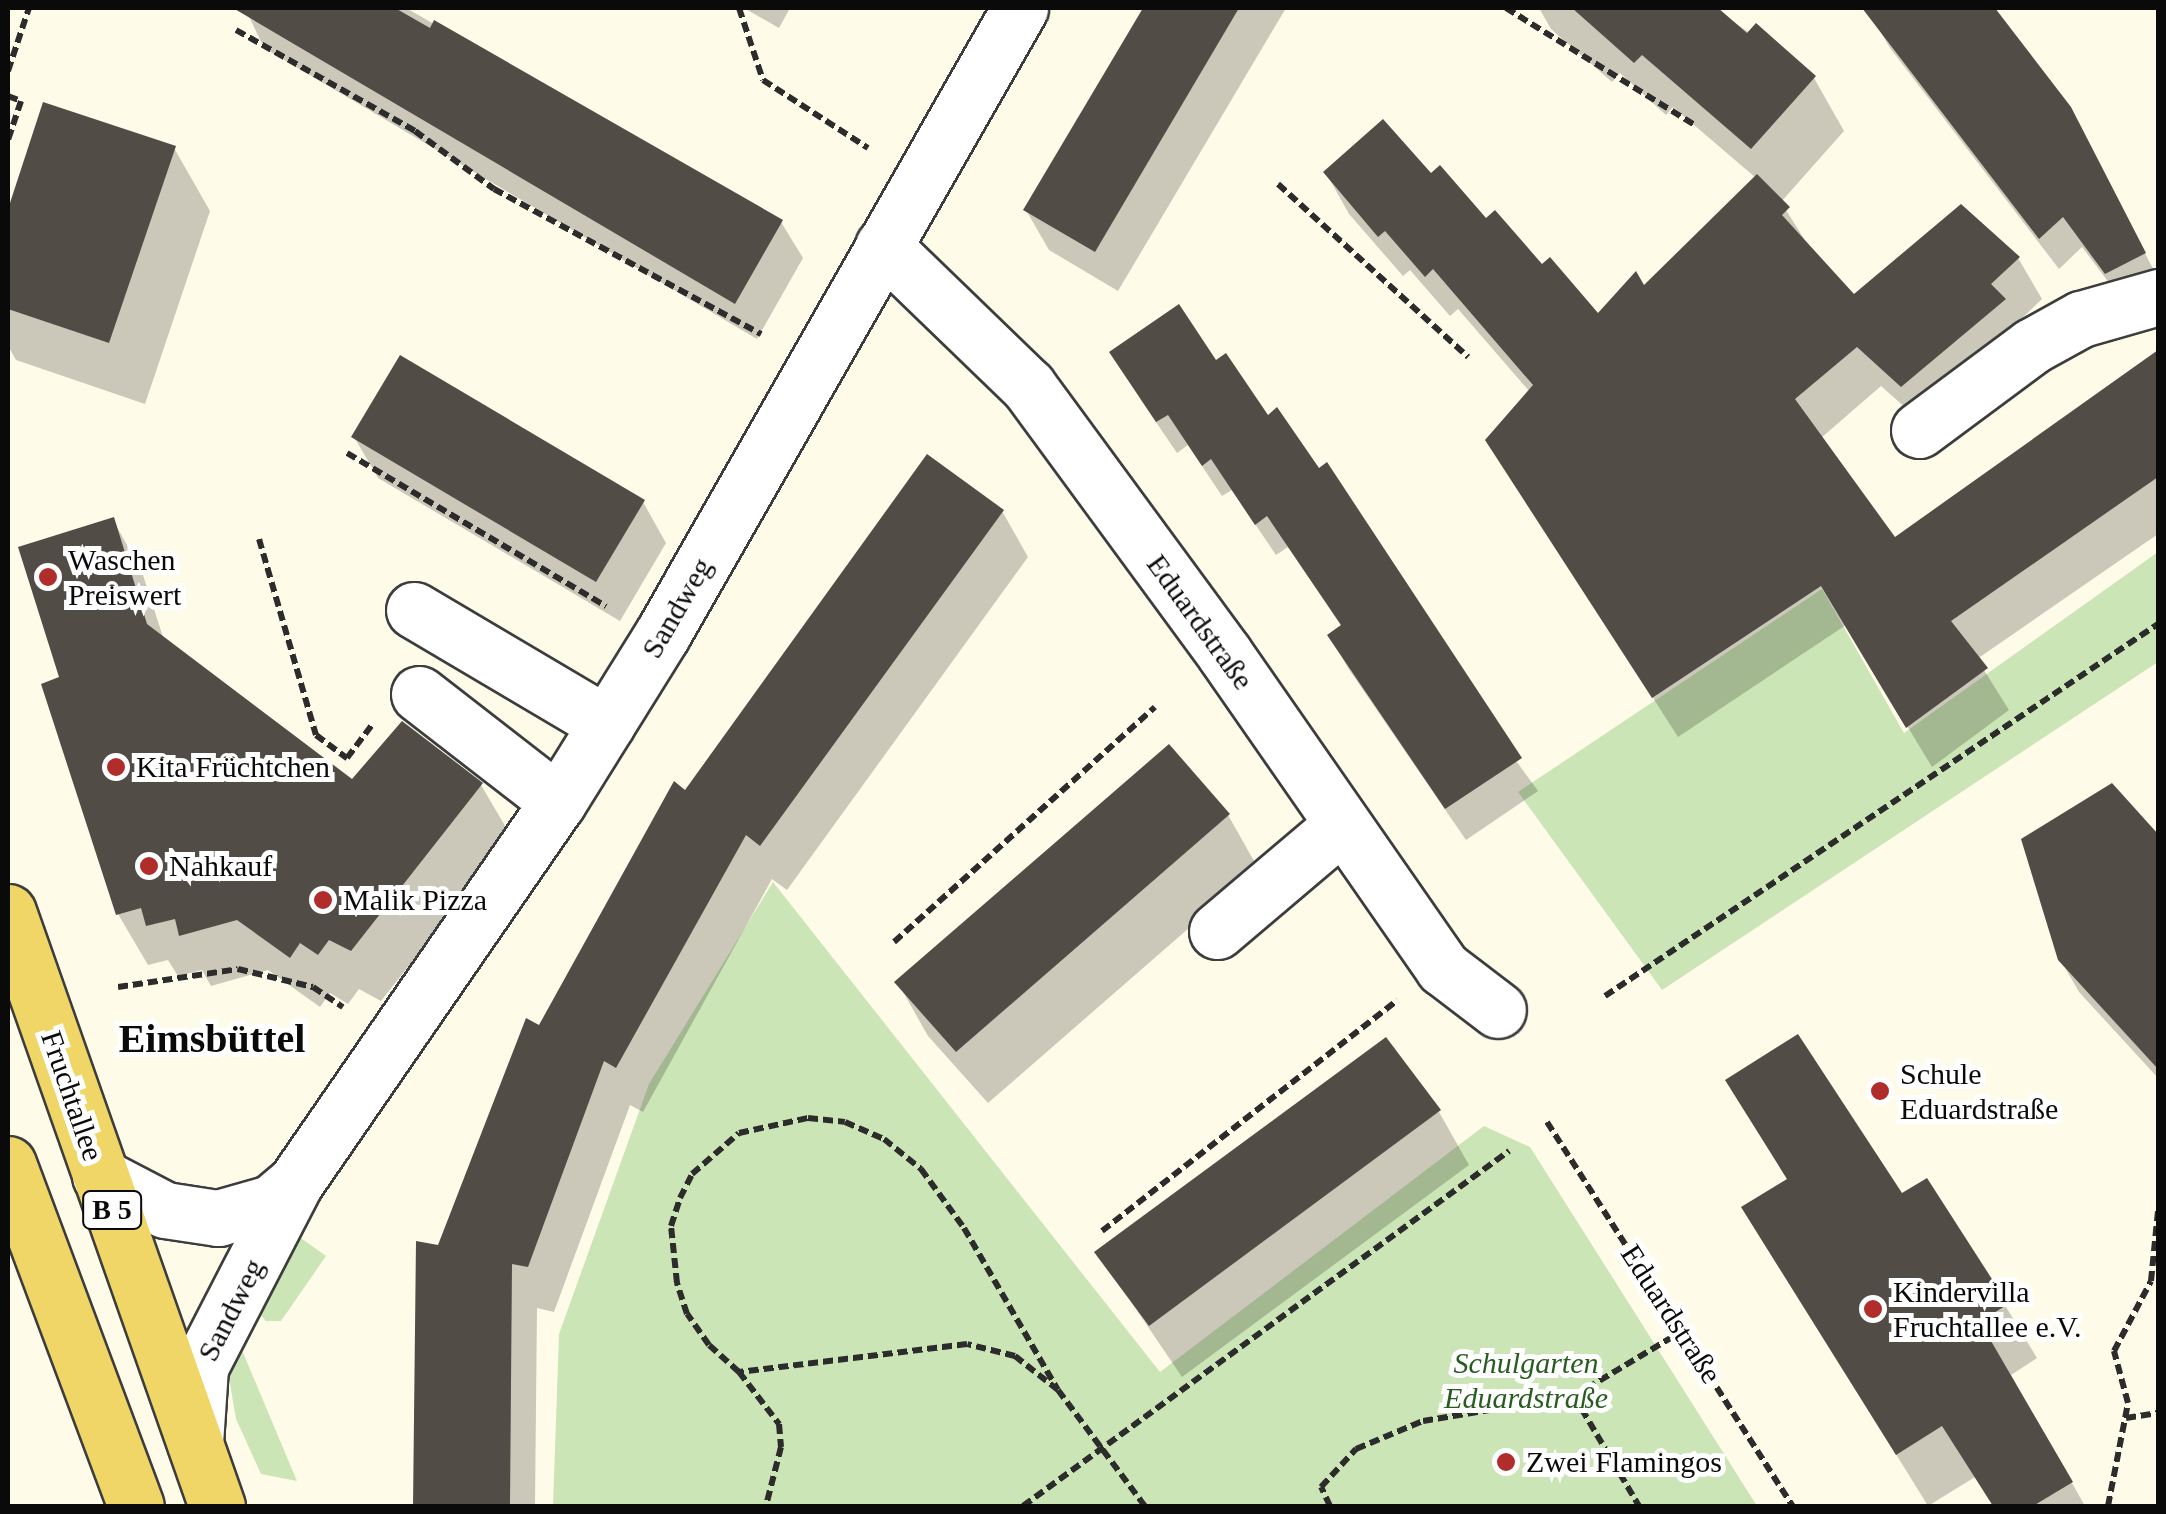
<!DOCTYPE html>
<html>
<head>
<meta charset="utf-8">
<style>
  body { margin:0 }
  #map { position:relative; width:2166px; height:1514px; overflow:hidden; background:#fefbe9; font-family:"Times New Roman",serif }
  div>[style] { position:absolute }
  .green>* { inset:0; background:#cce5b6 }
  .shadow>* { inset:0; background:#0003 }
  .building>* { inset:0; background:#524c47 }
  .path>* { height:6px; margin-top:-3px; transform-origin:0; background:repeating-linear-gradient(90deg,#2c2c2c 0 10px,transparent 0 15px) }
  .roads { filter:drop-shadow(2px 0 #3d3d3d) drop-shadow(-2px 0 #3d3d3d) drop-shadow(0 2px #3d3d3d) drop-shadow(0 -2px #3d3d3d) }
  .minor>* { height:55px; margin:-27.5px; padding:0 27.5px; transform-origin:27.5px; border-radius:27.5px; background:#fff }
  .major>* { height:55px; margin:-27.5px; padding:0 27.5px; transform-origin:27.5px; border-radius:27.5px; background:#f0d667 }
  .path-bridge>* { height:6px; margin-top:-3px; transform-origin:0; background:repeating-linear-gradient(90deg,#2c2c2c 0 10px,transparent 0 15px) }
  .dots>* { width:28px; height:28px; translate:-50% -50%; box-sizing:border-box; border:5px solid #fff; border-radius:50% }
  span { translate:-50% -50%; white-space:nowrap; text-align:center; line-height:1.15; -webkit-text-stroke:10px #fff; paint-order:stroke }
  .shield-label span { padding:2px 8px; background:#fff; border:2px solid; border-radius:8px; -webkit-text-stroke-width:0 }
  .shield-label { font-size:28px; color:#0a0a0a; font-weight:700 }
  .poi-label { font-size:30px; color:#0a0a0a }
  .left { translate:0 -50%; text-align:left }
  .street-label { font-size:30px; color:#0a0a0a }
  .park-label { font-size:30px; color:#295d20; font-style:italic }
  .district-label { font-size:40px; color:#0a0a0a; font-weight:700 }
  .frame { position:absolute; inset:0; border:10px solid #0a0a0a; pointer-events:none }
</style>
</head>
<body>
<div id="map">
  <div class="green">
    <div style="clip-path:polygon(2158px 552px,2158px 662px,1662px 990px,1518px 792px,1822px 589px,1904px 733px)"></div>
    <div style="clip-path:polygon(773px 882px,1160px 1372px,1484px 1126px,1530px 1147px,1757px 1506px,553px 1506px,559px 1334px,649px 1084px)"></div>
    <div style="clip-path:polygon(298px 1236px,326px 1256px,281px 1321px,266px 1321px,254px 1308px)"></div>
    <div style="clip-path:polygon(236px 1336px,297px 1481px,261px 1474px,236px 1419px,229px 1377px)"></div>
  </div>
  <div class="shadow">
    <div style="clip-path:polygon(245px 8px,406px 8px,781px 222px,803px 258px,757px 339px,264px 48px)"></div>
    <div style="clip-path:polygon(744px 8px,790px 8px,779px 28px)"></div>
    <div style="clip-path:polygon(1146px 8px,1286px 8px,1118px 291px,1049px 250px,1026px 210px)"></div>
    <div style="clip-path:polygon(1539px 8px,1714px 8px,1814px 78px,1844px 131px,1781px 202px,1811px 250px,1854px 297px,2018px 258px,2042px 299px,2017px 323px,2027px 341px,1926px 426px,1881px 386px,1821px 438px,1894px 540px,2158px 353px,2158px 534px,1977px 659px,2009px 710px,1932px 767px,1846px 625px,1678px 737px,1488px 440px,1530px 392px,1458px 309px,1450px 316px,1410px 270px,1403px 276px,1349px 214px,1326px 173px,1430px 177px,1598px 316px,1643px 289px,1756px 178px,1673px 107px,1666px 115px,1620px 73px,1612px 82px,1551px 29px)"></div>
    <div style="clip-path:polygon(1882px 8px,1992px 8px,2068px 108px,2158px 278px,2125px 304px,2082px 247px,2059px 269px,1890px 48px,1871px 16px)"></div>
    <div style="clip-path:polygon(45px 105px,174px 148px,210px 211px,145px 404px,16px 360px,8px 346px,8px 216px)"></div>
    <div style="clip-path:polygon(1216px 363px,1267px 418px,1538px 791px,1466px 840px,1348px 668px,1330px 636px,1342px 627px,1288px 547px,1276px 555px,1232px 490px,1222px 496px,1188px 445px,1177px 453px,1139px 397px)"></div>
    <div style="clip-path:polygon(354px 437px,643px 502px,666px 543px,620px 621px,378px 478px)"></div>
    <div style="clip-path:polygon(1002px 511px,1028px 557px,787px 890px,772px 879px,643px 1112px,630px 1105px,554px 1312px,537px 1308px,535px 1506px,415px 1506px,419px 1244px,440px 1247px,540px 1029px,685px 794px)"></div>
    <div style="clip-path:polygon(113px 520px,142px 572px,164px 640px,352px 782px,481px 785px,511px 836px,381px 1001px,359px 989px,348px 1004px,330px 993px,320px 1007px,268px 970px,211px 986px,202px 970px,178px 976px,168px 960px,148px 965px,118px 914px,62px 678px)"></div>
    <div style="clip-path:polygon(2112px 786px,2158px 837px,2158px 1078px,2079px 992px,2060px 959px)"></div>
    <div style="clip-path:polygon(1228px 815px,1258px 868px,988px 1103px,928px 1036px,898px 983px)"></div>
    <div style="clip-path:polygon(1728px 1081px,1901px 1197px,1980px 1264px,2037px 1358px,2011px 1375px,2085px 1506px,1993px 1506px,1975px 1477px,1928px 1506px,1744px 1208px,1788px 1181px)"></div>
    <div style="clip-path:polygon(1439px 1112px,1469px 1165px,1182px 1377px,1098px 1253px)"></div>
  </div>
  <div class="building">
    <div style="clip-path:polygon(233px 8px,395px 8px,430px 28px,434px 20px,783px 220px,735px 304px)"></div>
    <div style="clip-path:polygon(1143px 8px,1239px 8px,1095px 252px,1023px 210px)"></div>
    <div style="clip-path:polygon(1572px 8px,1718px 8px,1747px 33px,1756px 23px,1816px 76px,1751px 149px,1642px 55px,1634px 63px)"></div>
    <div style="clip-path:polygon(1862px 8px,1995px 8px,2071px 107px,2146px 253px,2105px 274px,2063px 217px,2039px 239px)"></div>
    <div style="clip-path:polygon(43px 102px,176px 146px,109px 343px,8px 309px,8px 209px)"></div>
    <div style="clip-path:polygon(1383px 119px,1431px 173px,1440px 165px,1486px 218px,1495px 210px,1542px 264px,1550px 257px,1598px 313px,1636px 271px,1644px 285px,1757px 174px,1790px 207px,1782px 215px,1854px 294px,1961px 204px,2020px 257px,1991px 284px,2006px 299px,1901px 387px,1857px 347px,1795px 399px,1895px 537px,2158px 350px,2158px 477px,1951px 621px,1988px 668px,1906px 728px,1821px 586px,1652px 698px,1485px 440px,1533px 385px,1433px 269px,1425px 277px,1385px 231px,1378px 237px,1323px 172px)"></div>
    <div style="clip-path:polygon(1179px 304px,1216px 360px,1226px 353px,1268px 415px,1277px 407px,1319px 468px,1327px 462px,1522px 758px,1445px 809px,1327px 635px,1341px 625px,1267px 516px,1255px 525px,1211px 459px,1202px 466px,1168px 415px,1156px 422px,1109px 352px)"></div>
    <div style="clip-path:polygon(400px 355px,645px 500px,596px 582px,351px 437px)"></div>
    <div style="clip-path:polygon(927px 454px,1004px 510px,760px 846px,746px 835px,616px 1068px,604px 1061px,528px 1267px,512px 1264px,510px 1506px,413px 1506px,416px 1241px,438px 1245px,526px 1018px,539px 1025px,674px 781px,685px 790px)"></div>
    <div style="clip-path:polygon(114px 517px,147px 624px,352px 779px,402px 721px,483px 783px,351px 951px,329px 940px,318px 955px,300px 943px,290px 958px,237px 920px,179px 936px,175px 919px,146px 926px,141px 908px,116px 915px,41px 684px,59px 677px,18px 547px)"></div>
    <div style="clip-path:polygon(1169px 744px,1230px 814px,956px 1052px,894px 982px)"></div>
    <div style="clip-path:polygon(2112px 783px,2158px 834px,2158px 1069px,2058px 960px,2021px 839px)"></div>
    <div style="clip-path:polygon(1798px 1034px,1902px 1193px,1927px 1178px,2008px 1304px,1980px 1322px,2073px 1482px,2033px 1506px,1993px 1506px,1942px 1426px,1896px 1455px,1741px 1207px,1787px 1179px,1725px 1080px)"></div>
    <div style="clip-path:polygon(1386px 1037px,1441px 1110px,1149px 1326px,1094px 1252px)"></div>
  </div>
  <div class="path">
    <div style="left:739px;top:8px;width:76px;rotate:71.6deg"></div>
    <div style="left:763px;top:80px;width:125px;rotate:32.9deg"></div>
    <div style="left:1506px;top:8px;width:224px;rotate:31.8deg"></div>
    <div style="left:236px;top:30px;width:206px;rotate:29.4deg"></div>
    <div style="left:415px;top:131px;width:98px;rotate:36.3deg"></div>
    <div style="left:494px;top:189px;width:304px;rotate:28.5deg"></div>
    <div style="left:8px;top:71px;width:66px;rotate:-71.6deg"></div>
    <div style="left:8px;top:96px;width:14px;rotate:21deg"></div>
    <div style="left:21px;top:101px;width:41px;rotate:108.4deg"></div>
    <div style="left:1278px;top:184px;width:257px;rotate:42.3deg"></div>
    <div style="left:347px;top:453px;width:301px;rotate:30.6deg"></div>
    <div style="left:259px;top:539px;width:204px;rotate:73.8deg"></div>
    <div style="left:316px;top:735px;width:39px;rotate:37deg"></div>
    <div style="left:347px;top:758px;width:41px;rotate:-52.9deg"></div>
    <div style="left:894px;top:942px;width:351px;rotate:-42deg"></div>
    <div style="left:118px;top:987px;width:121px;rotate:-8.5deg"></div>
    <div style="left:238px;top:969px;width:77px;rotate:13.5deg"></div>
    <div style="left:313px;top:987px;width:36px;rotate:34deg"></div>
    <div style="left:1605px;top:996px;width:666px;rotate:-33.93deg"></div>
    <div style="left:808px;top:1118px;width:37px;rotate:6deg"></div>
    <div style="left:845px;top:1122px;width:43px;rotate:23.6deg"></div>
    <div style="left:884px;top:1139px;width:48px;rotate:39deg"></div>
    <div style="left:921px;top:1169px;width:73px;rotate:53.9deg"></div>
    <div style="left:964px;top:1228px;width:187px;rotate:59.9deg"></div>
    <div style="left:1058px;top:1390px;width:55px;rotate:-141.7deg"></div>
    <div style="left:1015px;top:1356px;width:49px;rotate:-166deg"></div>
    <div style="left:967px;top:1344px;width:230px;rotate:173deg"></div>
    <div style="left:739px;top:1372px;width:40px;rotate:-138deg"></div>
    <div style="left:709px;top:1345px;width:38px;rotate:-125deg"></div>
    <div style="left:687px;top:1314px;width:33px;rotate:-108deg"></div>
    <div style="left:677px;top:1283px;width:57px;rotate:-96deg"></div>
    <div style="left:671px;top:1226px;width:29px;rotate:-72deg"></div>
    <div style="left:680px;top:1198px;width:27px;rotate:-63deg"></div>
    <div style="left:692px;top:1174px;width:62px;rotate:-41.1deg"></div>
    <div style="left:739px;top:1133px;width:71px;rotate:-12.3deg"></div>
    <div style="left:1547px;top:1122px;width:456px;rotate:57.4deg"></div>
    <div style="left:1102px;top:1231px;width:375px;rotate:-38deg"></div>
    <div style="left:739px;top:1372px;width:66px;rotate:52.4deg"></div>
    <div style="left:779px;top:1424px;width:23px;rotate:85deg"></div>
    <div style="left:781px;top:1447px;width:61px;rotate:104.3deg"></div>
    <div style="left:1574px;top:1396px;width:128px;rotate:59.4deg"></div>
    <div style="left:2126px;top:1418px;width:32px;rotate:-9deg"></div>
    <div style="left:1144px;top:1505px;width:1px;rotate:45deg"></div>
    <div style="left:1023px;top:1506px;width:602px;rotate:-36.15deg"></div>
    <div style="left:1330px;top:1506px;width:21px;rotate:-115deg"></div>
    <div style="left:1321px;top:1487px;width:52px;rotate:-47.4deg"></div>
    <div style="left:1356px;top:1449px;width:73px;rotate:-22.7deg"></div>
    <div style="left:1423px;top:1421px;width:153px;rotate:-9.4deg"></div>
    <div style="left:1574px;top:1396px;width:126px;rotate:-31deg"></div>
    <div style="left:2108px;top:1506px;width:105px;rotate:-79deg"></div>
    <div style="left:2128px;top:1403px;width:54px;rotate:-105.1deg"></div>
    <div style="left:2114px;top:1351px;width:79px;rotate:-62.1deg"></div>
    <div style="left:2151px;top:1281px;width:70px;rotate:-84.3deg"></div>
  </div>
  <div class="roads">
    <div class="minor">
      <div style="left:883px;top:246px;width:202px;rotate:44deg"></div>
      <div style="left:1028px;top:386px;width:331px;rotate:53.7deg"></div>
      <div style="left:1224px;top:653px;width:384px;rotate:55.2deg"></div>
      <div style="left:1443px;top:968px;width:69px;rotate:37.4deg"></div>
      <div style="left:1919px;top:430px;width:141px;rotate:-36.6deg"></div>
      <div style="left:2032px;top:346px;width:56px;rotate:-28.9deg"></div>
      <div style="left:2081px;top:319px;width:80px;rotate:-15.9deg"></div>
      <div style="left:414px;top:610px;width:224px;rotate:30.6deg"></div>
      <div style="left:419px;top:694px;width:176px;rotate:37.8deg"></div>
      <div style="left:1217px;top:931px;width:162px;rotate:-40.3deg"></div>
      <div style="left:100px;top:1176px;width:73px;rotate:27.6deg"></div>
      <div style="left:165px;top:1210px;width:54px;rotate:8.6deg"></div>
      <div style="left:218px;top:1218px;width:55px;rotate:-15.8deg"></div>
      <div style="left:271px;top:1203px;width:31px;rotate:-40deg"></div>
      <div style="left:195px;top:1443px;width:76px;rotate:-86.2deg"></div>
      <div style="left:200px;top:1367px;width:207px;rotate:-62.7deg"></div>
      <div style="left:295px;top:1183px;width:463px;rotate:-55.4deg"></div>
      <div style="left:558px;top:802px;width:197px;rotate:-58.1deg"></div>
      <div style="left:662px;top:635px;width:722px;rotate:-60.27deg"></div>
    </div>
    <div class="major">
      <div style="left:8px;top:912px;width:630px;rotate:70.62deg"></div>
      <div style="left:8px;top:1164px;width:365px;rotate:69.5deg"></div>
    </div>
  </div>
  <div class="path-bridge">
    <div style="left:1058px;top:1390px;width:144px;rotate:53.2deg"></div>
  </div>
  <div class="dots">
    <div style="left:48px;top:577px;background:#b02d2c"></div>
    <div style="left:116px;top:767px;background:#b02d2c"></div>
    <div style="left:149px;top:866px;background:#b02d2c"></div>
    <div style="left:323px;top:900px;background:#b02d2c"></div>
    <div style="left:1880px;top:1091px;background:#b02d2c"></div>
    <div style="left:1873px;top:1309px;background:#b02d2c"></div>
    <div style="left:1506px;top:1462px;background:#b02d2c"></div>
  </div>
  <div class="shield-label">
    <span style="left:112px;top:1210px">B 5</span>
  </div>
  <div class="poi-label">
    <span class="left" style="left:68px;top:577px">Waschen<br>Preiswert</span>
    <span class="left" style="left:136px;top:767px">Kita Früchtchen</span>
    <span class="left" style="left:169px;top:866px">Nahkauf</span>
    <span class="left" style="left:343px;top:900px">Malik Pizza</span>
    <span class="left" style="left:1900px;top:1091px">Schule<br>Eduardstraße</span>
    <span class="left" style="left:1893px;top:1309px">Kindervilla<br>Fruchtallee e.V.</span>
    <span class="left" style="left:1526px;top:1462px">Zwei Flamingos</span>
  </div>
  <div class="street-label">
    <span style="left:677px;top:608px;rotate:-60deg">Sandweg</span>
    <span style="left:1200px;top:622px;rotate:54deg">Eduardstraße</span>
    <span style="left:72px;top:1096px;rotate:71deg">Fruchtallee</span>
    <span style="left:231px;top:1310px;rotate:-63deg">Sandweg</span>
    <span style="left:1671px;top:1314px;rotate:57deg">Eduardstraße</span>
  </div>
  <div class="park-label">
    <span style="left:1526px;top:1380px">Schulgarten<br>Eduardstraße</span>
  </div>
  <div class="district-label">
    <span style="left:212px;top:1039px">Eimsbüttel</span>
  </div>
  <div class="frame"></div>
</div>
</body>
</html>
